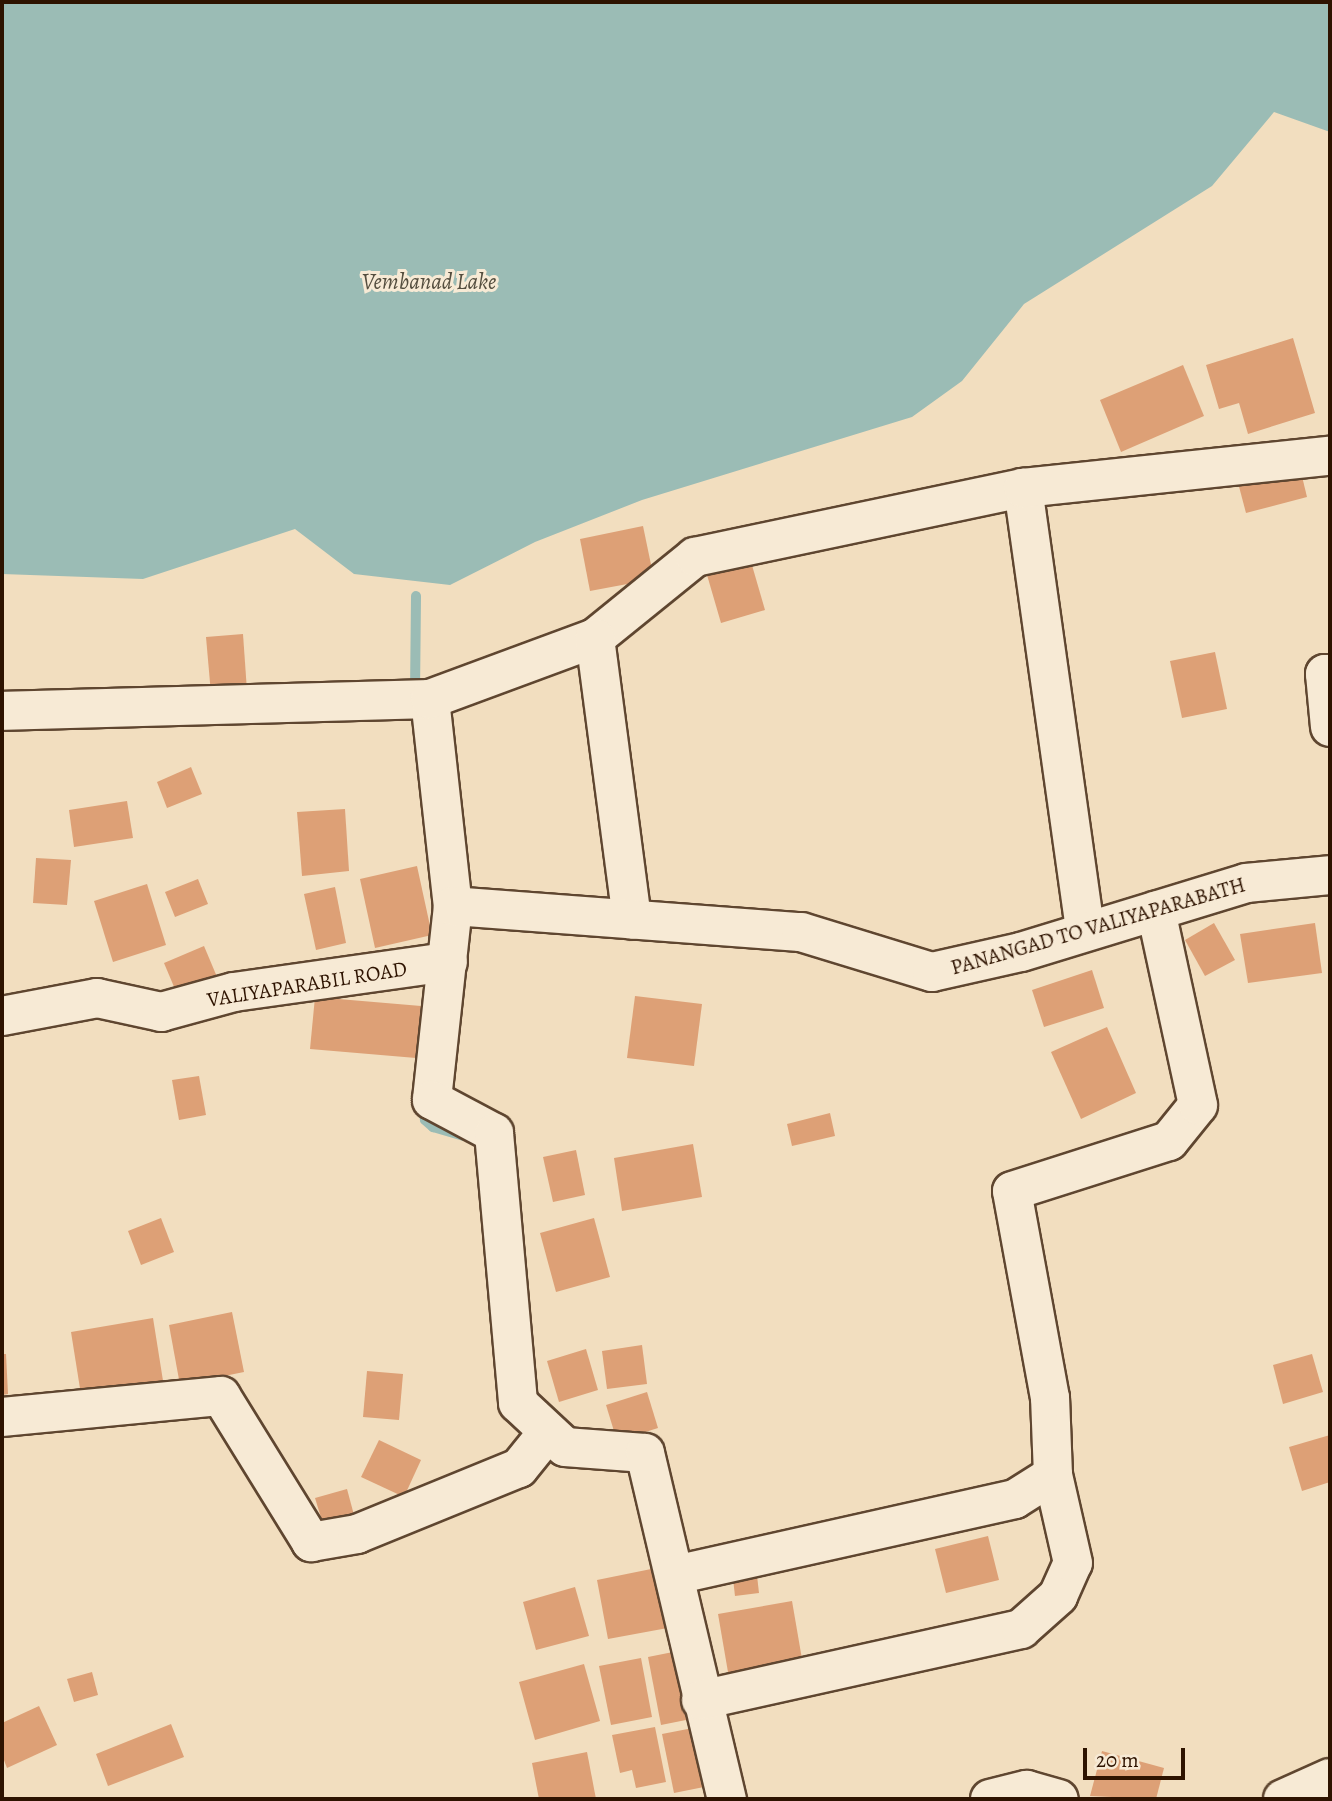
<!DOCTYPE html>
<html>
<head>
<meta charset="utf-8">
<style>
  body { margin:0 }
  #map { position:relative; width:1332px; height:1801px; overflow:hidden; background:#f2debf; font-family:Alegreya,serif }
  div>[style] { position:absolute }
  .water>* { inset:0; background:#9bbcb5 }
  .stream>* { height:10px; margin:-5px; padding:0 5px; transform-origin:5px; border-radius:5px; background:#9bbcb5 }
  .building>* { inset:0; background:#dda076 }
  .roads { filter:drop-shadow(2px 0 #5f4630) drop-shadow(-2px 0 #5f4630) drop-shadow(0 2px #5f4630) drop-shadow(0 -2px #5f4630) }
  .minor>* { height:38px; margin:-19px; padding:0 19px; transform-origin:19px; border-radius:19px; background:#f7ead5 }
  span { translate:-50% -50%; white-space:nowrap; text-align:center; line-height:1.15; -webkit-text-stroke:6px #f7ead5; paint-order:stroke }
  .street-label { font-size:21px; color:#2e1300 }
  .water-label { font-size:23px; color:#544e3f; font-style:italic }
  .frame { position:absolute; inset:0; border:4px solid #2e1300; pointer-events:none }
  .scale { position:absolute; left:1083px; top:1748px; width:102px; height:32px; box-sizing:border-box; border:4px solid #2e1300; border-top:0; padding-left:9px; font-size:21px; line-height:24px; white-space:nowrap; color:#2e1300; -webkit-text-stroke:5px #f7ead5; paint-order:stroke }
</style>
</head>
<body>
<div id="map">
  <div class="water">
    <div style="clip-path:polygon(2px 2px,1330px 2px,1330px 132px,1274px 112px,1212px 186px,1024px 304px,962px 381px,912px 417px,642px 500px,535px 542px,450px 585px,354px 574px,295px 529px,143px 579px,2px 574px)"></div>
  </div>
  <div class="stream">
    <div style="left:415px;top:693px;width:97px;rotate:-89.4deg"></div>
    <div style="left:423px;top:1106px;width:14px;rotate:82deg"></div>
    <div style="left:425px;top:1120px;width:11px;rotate:41deg"></div>
    <div style="left:433px;top:1127px;width:32px;rotate:16deg"></div>
  </div>
  <div class="building">
    <div style="clip-path:polygon(1293px 338px,1315px 413px,1248px 434px,1239px 403px,1219px 409px,1206px 365px)"></div>
    <div style="clip-path:polygon(1183px 365px,1204px 416px,1121px 452px,1100px 400px)"></div>
    <div style="clip-path:polygon(1299px 464px,1307px 497px,1246px 513px,1237px 479px)"></div>
    <div style="clip-path:polygon(643px 526px,654px 579px,590px 591px,580px 539px)"></div>
    <div style="clip-path:polygon(749px 555px,765px 610px,721px 623px,705px 568px)"></div>
    <div style="clip-path:polygon(243px 634px,247px 691px,211px 694px,206px 637px)"></div>
    <div style="clip-path:polygon(1215px 652px,1227px 709px,1182px 718px,1170px 661px)"></div>
    <div style="clip-path:polygon(191px 767px,202px 794px,167px 808px,157px 782px)"></div>
    <div style="clip-path:polygon(127px 801px,133px 838px,74px 847px,69px 810px)"></div>
    <div style="clip-path:polygon(345px 809px,349px 871px,302px 876px,297px 812px)"></div>
    <div style="clip-path:polygon(36px 858px,71px 860px,67px 905px,33px 903px)"></div>
    <div style="clip-path:polygon(417px 866px,432px 935px,375px 948px,360px 879px)"></div>
    <div style="clip-path:polygon(198px 879px,208px 904px,175px 917px,165px 892px)"></div>
    <div style="clip-path:polygon(147px 884px,166px 945px,113px 962px,94px 901px)"></div>
    <div style="clip-path:polygon(335px 887px,346px 943px,316px 950px,304px 894px)"></div>
    <div style="clip-path:polygon(1214px 923px,1235px 960px,1205px 976px,1185px 940px)"></div>
    <div style="clip-path:polygon(1315px 923px,1322px 973px,1248px 983px,1240px 934px)"></div>
    <div style="clip-path:polygon(204px 946px,220px 984px,180px 1001px,164px 963px)"></div>
    <div style="clip-path:polygon(1092px 970px,1104px 1008px,1044px 1027px,1032px 990px)"></div>
    <div style="clip-path:polygon(635px 996px,702px 1004px,694px 1066px,627px 1058px)"></div>
    <div style="clip-path:polygon(315px 997px,421px 1006px,416px 1058px,310px 1049px)"></div>
    <div style="clip-path:polygon(1107px 1027px,1136px 1093px,1081px 1119px,1051px 1052px)"></div>
    <div style="clip-path:polygon(199px 1076px,206px 1115px,179px 1120px,172px 1080px)"></div>
    <div style="clip-path:polygon(830px 1113px,835px 1136px,792px 1146px,787px 1124px)"></div>
    <div style="clip-path:polygon(693px 1144px,702px 1197px,622px 1211px,614px 1158px)"></div>
    <div style="clip-path:polygon(576px 1150px,585px 1195px,553px 1202px,543px 1157px)"></div>
    <div style="clip-path:polygon(161px 1218px,174px 1252px,141px 1265px,128px 1231px)"></div>
    <div style="clip-path:polygon(594px 1218px,610px 1277px,556px 1292px,540px 1233px)"></div>
    <div style="clip-path:polygon(232px 1312px,244px 1372px,180px 1385px,169px 1325px)"></div>
    <div style="clip-path:polygon(153px 1318px,164px 1387px,82px 1401px,71px 1332px)"></div>
    <div style="clip-path:polygon(642px 1345px,647px 1384px,607px 1389px,602px 1351px)"></div>
    <div style="clip-path:polygon(586px 1349px,598px 1390px,559px 1402px,547px 1361px)"></div>
    <div style="clip-path:polygon(2px 1354px,6px 1354px,8px 1394px,2px 1395px)"></div>
    <div style="clip-path:polygon(1312px 1354px,1323px 1392px,1283px 1404px,1273px 1365px)"></div>
    <div style="clip-path:polygon(367px 1371px,403px 1374px,399px 1420px,363px 1417px)"></div>
    <div style="clip-path:polygon(647px 1392px,658px 1428px,617px 1441px,606px 1405px)"></div>
    <div style="clip-path:polygon(1330px 1435px,1330px 1482px,1302px 1491px,1289px 1447px)"></div>
    <div style="clip-path:polygon(379px 1440px,421px 1460px,404px 1497px,361px 1477px)"></div>
    <div style="clip-path:polygon(347px 1489px,354px 1515px,323px 1524px,315px 1498px)"></div>
    <div style="clip-path:polygon(988px 1536px,999px 1580px,946px 1593px,935px 1549px)"></div>
    <div style="clip-path:polygon(661px 1567px,673px 1627px,608px 1639px,597px 1580px)"></div>
    <div style="clip-path:polygon(756px 1567px,759px 1593px,735px 1596px,732px 1570px)"></div>
    <div style="clip-path:polygon(575px 1587px,589px 1636px,536px 1650px,523px 1602px)"></div>
    <div style="clip-path:polygon(792px 1601px,803px 1665px,729px 1678px,718px 1614px)"></div>
    <div style="clip-path:polygon(683px 1650px,696px 1718px,661px 1725px,648px 1657px)"></div>
    <div style="clip-path:polygon(641px 1658px,652px 1717px,611px 1725px,599px 1666px)"></div>
    <div style="clip-path:polygon(584px 1664px,600px 1721px,535px 1740px,519px 1682px)"></div>
    <div style="clip-path:polygon(92px 1672px,98px 1695px,74px 1702px,67px 1679px)"></div>
    <div style="clip-path:polygon(39px 1706px,57px 1745px,7px 1768px,2px 1755px,2px 1723px)"></div>
    <div style="clip-path:polygon(171px 1724px,184px 1757px,108px 1786px,96px 1754px)"></div>
    <div style="clip-path:polygon(655px 1727px,666px 1782px,636px 1788px,632px 1770px,620px 1773px,612px 1735px)"></div>
    <div style="clip-path:polygon(698px 1727px,709px 1786px,674px 1793px,662px 1734px)"></div>
    <div style="clip-path:polygon(1102px 1751px,1164px 1768px,1156px 1799px,1090px 1796px)"></div>
    <div style="clip-path:polygon(587px 1752px,596px 1799px,539px 1799px,532px 1763px)"></div>
  </div>
  <div class="roads">
    <div class="minor">
      <div style="left:1023px;top:488px;width:447px;rotate:82deg"></div>
      <div style="left:595px;top:638px;width:129px;rotate:-39deg"></div>
      <div style="left:695px;top:557px;width:335px;rotate:-11.9deg"></div>
      <div style="left:1023px;top:488px;width:309px;rotate:-6deg"></div>
      <div style="left:1330px;top:674px;width:5px;rotate:180deg"></div>
      <div style="left:1325px;top:674px;width:53px;rotate:84.6deg"></div>
      <div style="left:430px;top:699px;width:208px;rotate:83.7deg"></div>
      <div style="left:453px;top:906px;width:195px;rotate:96.2deg"></div>
      <div style="left:432px;top:1100px;width:70px;rotate:28deg"></div>
      <div style="left:494px;top:1133px;width:271px;rotate:84.9deg"></div>
      <div style="left:518px;top:1403px;width:64px;rotate:43.1deg"></div>
      <div style="left:565px;top:1447px;width:80px;rotate:4.3deg"></div>
      <div style="left:645px;top:1453px;width:356px;rotate:76.7deg"></div>
      <div style="left:2px;top:711px;width:428px;rotate:-1.6deg"></div>
      <div style="left:430px;top:699px;width:176px;rotate:-20.3deg"></div>
      <div style="left:595px;top:638px;width:284px;rotate:82.5deg"></div>
      <div style="left:453px;top:906px;width:349px;rotate:4.3deg"></div>
      <div style="left:801px;top:932px;width:137px;rotate:17deg"></div>
      <div style="left:932px;top:972px;width:91px;rotate:-12.7deg"></div>
      <div style="left:1021px;top:952px;width:235px;rotate:-17deg"></div>
      <div style="left:1246px;top:883px;width:84px;rotate:-5.4deg"></div>
      <div style="left:2px;top:1016px;width:97px;rotate:-10.7deg"></div>
      <div style="left:97px;top:998px;width:66px;rotate:12.3deg"></div>
      <div style="left:161px;top:1012px;width:76px;rotate:-15.3deg"></div>
      <div style="left:234px;top:992px;width:216px;rotate:-8deg"></div>
      <div style="left:2px;top:1417px;width:220px;rotate:-5.5deg"></div>
      <div style="left:221px;top:1396px;width:172px;rotate:58.3deg"></div>
      <div style="left:311px;top:1542px;width:47px;rotate:-9.9deg"></div>
      <div style="left:357px;top:1534px;width:175px;rotate:-22.2deg"></div>
      <div style="left:519px;top:1468px;width:46px;rotate:-51.1deg"></div>
      <div style="left:675px;top:1575px;width:348px;rotate:-12.6deg"></div>
      <div style="left:1015px;top:1499px;width:45px;rotate:-32.3deg"></div>
      <div style="left:1053px;top:1475px;width:77px;rotate:-92.2deg"></div>
      <div style="left:1050px;top:1398px;width:210px;rotate:-100.4deg"></div>
      <div style="left:1012px;top:1191px;width:165px;rotate:-17.7deg"></div>
      <div style="left:1169px;top:1141px;width:46px;rotate:-51.1deg"></div>
      <div style="left:1198px;top:1105px;width:199px;rotate:-102.2deg"></div>
      <div style="left:701px;top:1700px;width:328px;rotate:-12.5deg"></div>
      <div style="left:1021px;top:1629px;width:50px;rotate:-41.7deg"></div>
      <div style="left:1058px;top:1596px;width:36px;rotate:-66deg"></div>
      <div style="left:1073px;top:1563px;width:90px;rotate:-102.8deg"></div>
      <div style="left:990px;top:1799px;width:38px;rotate:-14deg"></div>
      <div style="left:1027px;top:1790px;width:33px;rotate:16deg"></div>
      <div style="left:1283px;top:1799px;width:51px;rotate:-24.1deg"></div>
    </div>
  </div>
  <div class="street-label">
    <span style="left:1098px;top:926px;rotate:-16deg">PANANGAD TO VALIYAPARABATH</span>
    <span style="left:307px;top:984px;rotate:-9deg">VALIYAPARABIL ROAD</span>
  </div>
  <div class="water-label">
    <span style="left:429px;top:282px">Vembanad Lake</span>
  </div>
  <div class="frame"></div>
  <div class="scale">20 m</div>
</div>
</body>
</html>
